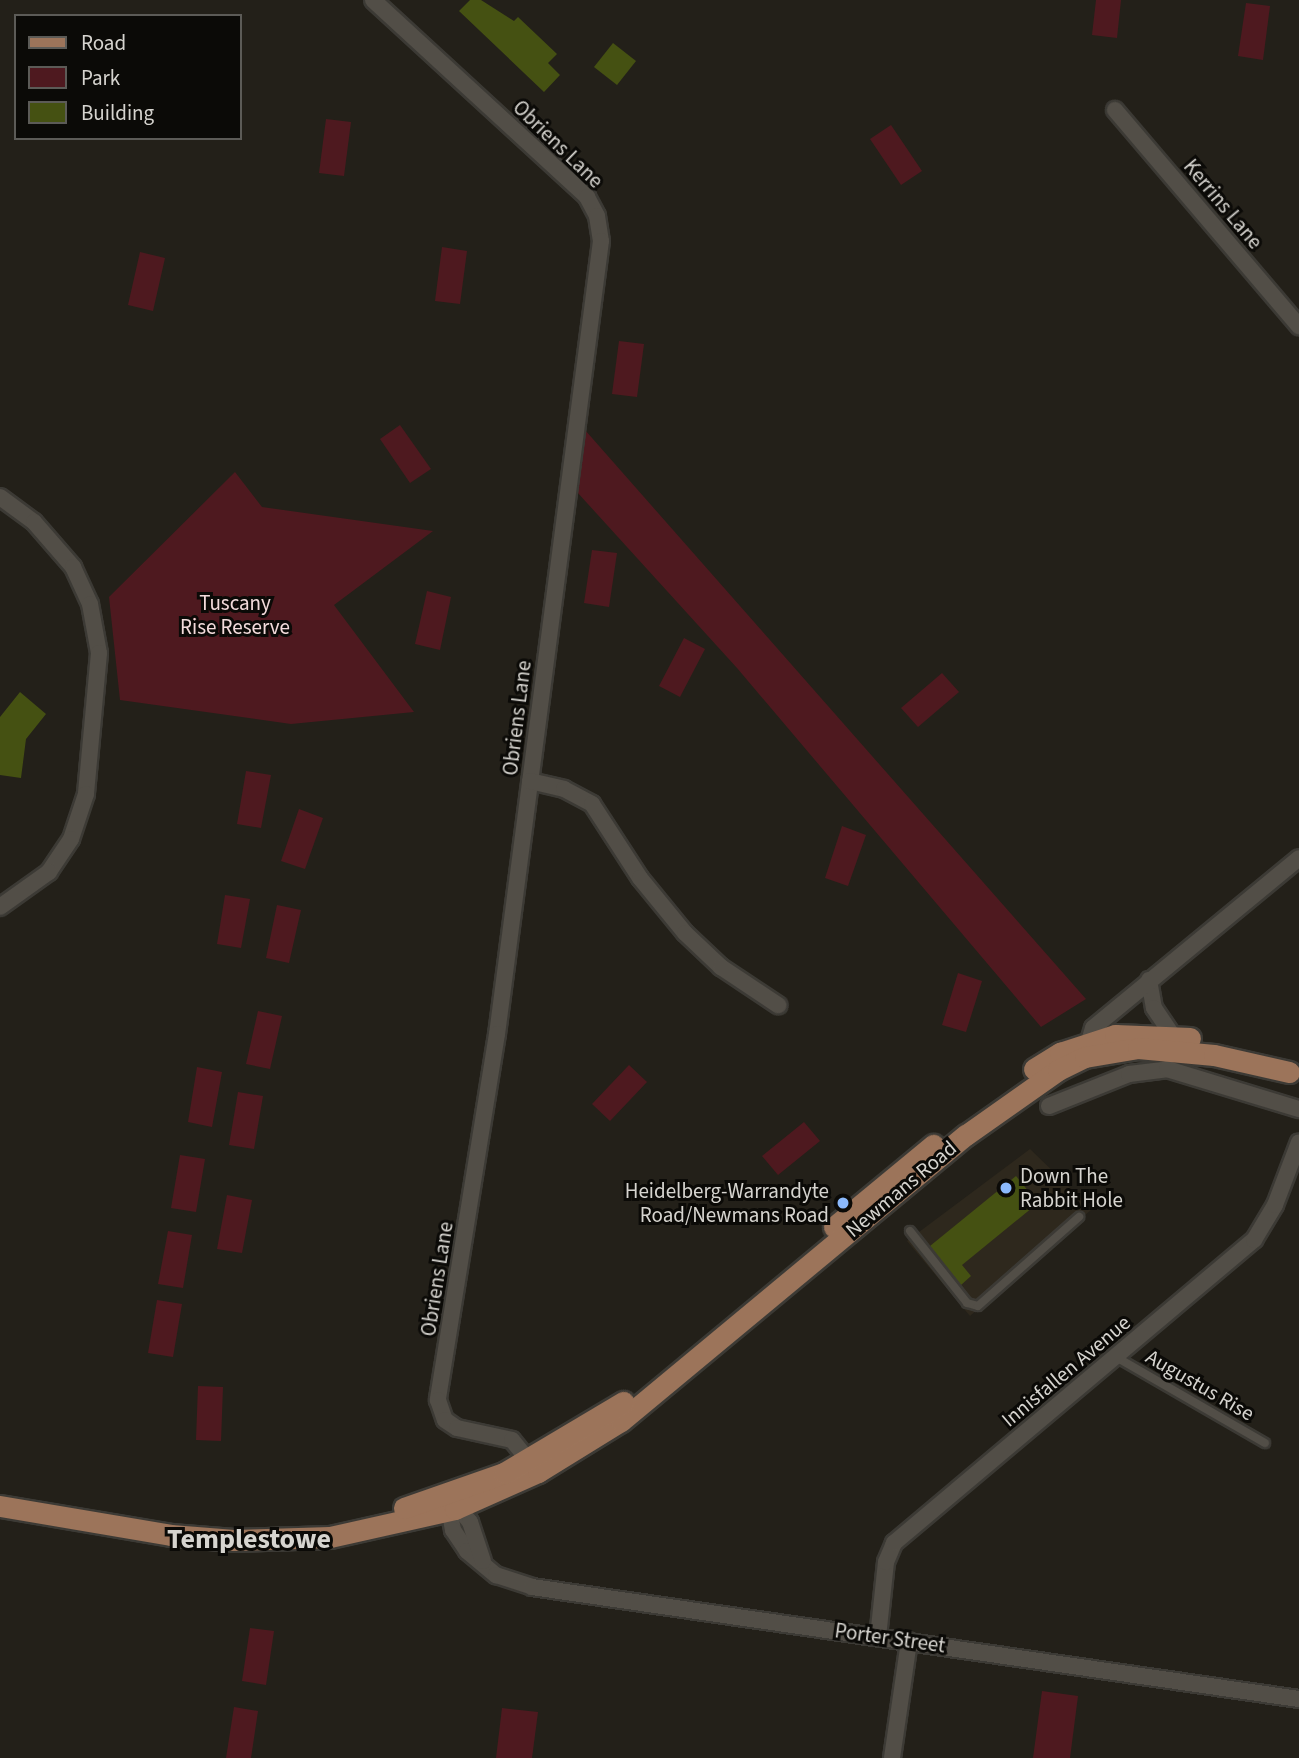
<!DOCTYPE html>
<html>
<head>
<meta charset="utf-8">
<style>
  body { margin:0 }
  #map { position:relative; width:1299px; height:1758px; overflow:hidden; background:#232019; font-family:"Source Sans 3",sans-serif }
  div>[style] { position:absolute }
  .built>* { inset:0; background:#2e281d }
  .green>* { inset:0; background:#4e191f }
  .building>* { inset:0; background:#455112 }
  .roads { filter:drop-shadow(2px 0 #3c3a35) drop-shadow(-2px 0 #3c3a35) drop-shadow(0 2px #3c3a35) drop-shadow(0 -2px #3c3a35) }
  .lane>* { height:8px; margin:-4px; padding:0 4px; transform-origin:4px; border-radius:4px; background:#524e47 }
  .street>* { height:16px; margin:-8px; padding:0 8px; transform-origin:8px; border-radius:8px; background:#524e47 }
  .primary>* { height:21px; margin:-10.5px; padding:0 10.5px; transform-origin:10.5px; border-radius:10.5px; background:#9c745a }
  .dots>* { width:19px; height:19px; translate:-50% -50%; box-sizing:border-box; border:4px solid #0b0a07; border-radius:50% }
  span { translate:-50% -50%; white-space:nowrap; text-align:center; line-height:1.15; -webkit-text-stroke:6px #0b0a07; paint-order:stroke }
  .street-label { font-size:21px; color:#d6d4cf }
  .park-label { font-size:21px; color:#f3dbdb }
  .poi-label { font-size:21px; color:#d6d4cf }
  .left { translate:0 -50%; text-align:left }
  .right { translate:-100% -50%; text-align:right }
  .district-label { font-size:28px; color:#d6d4cf; font-weight:700 }
  .legend { position:absolute; left:14px; top:14px; width:228px; height:126px; box-sizing:border-box; background:#0b0a07; border:2px solid #5c5b57; margin:0; padding:9px 12px; list-style:none; font-size:21px; color:#d6d4cf }
  .legend li { display:flex; align-items:center; gap:14px; height:35px }
  .legend b { width:35px; border:2px solid #5c5b57 }
</style>
</head>
<body>
<div id="map">
  <div class="built">
    <div style="clip-path:polygon(1030px 1149px,1092px 1209px,970px 1316px,907px 1241px)"></div>
  </div>
  <div class="green">
    <div style="clip-path:polygon(1096px 0,1121px 0,1117px 38px,1092px 35px)"></div>
    <div style="clip-path:polygon(1246px 3px,1270px 6px,1263px 60px,1238px 56px)"></div>
    <div style="clip-path:polygon(326px 119px,351px 122px,344px 176px,319px 173px)"></div>
    <div style="clip-path:polygon(891px 125px,922px 171px,901px 185px,870px 139px)"></div>
    <div style="clip-path:polygon(442px 247px,467px 251px,460px 304px,435px 301px)"></div>
    <div style="clip-path:polygon(140px 252px,165px 258px,153px 311px,128px 305px)"></div>
    <div style="clip-path:polygon(619px 341px,644px 344px,637px 397px,612px 394px)"></div>
    <div style="clip-path:polygon(400px 425px,431px 469px,410px 483px,380px 439px)"></div>
    <div style="clip-path:polygon(585px 430px,1086px 999px,1041px 1027px,737px 668px,577px 492px)"></div>
    <div style="clip-path:polygon(235px 472px,262px 507px,433px 531px,334px 605px,414px 712px,291px 724px,120px 700px,109px 597px)"></div>
    <div style="clip-path:polygon(592px 550px,617px 553px,609px 607px,584px 603px)"></div>
    <div style="clip-path:polygon(427px 591px,451px 597px,440px 650px,415px 644px)"></div>
    <div style="clip-path:polygon(684px 638px,705px 649px,680px 697px,659px 686px)"></div>
    <div style="clip-path:polygon(942px 673px,959px 692px,918px 727px,901px 708px)"></div>
    <div style="clip-path:polygon(246px 771px,271px 775px,261px 828px,237px 824px)"></div>
    <div style="clip-path:polygon(299px 809px,323px 818px,305px 869px,281px 861px)"></div>
    <div style="clip-path:polygon(842px 826px,866px 835px,848px 886px,825px 878px)"></div>
    <div style="clip-path:polygon(225px 895px,250px 899px,241px 948px,217px 944px)"></div>
    <div style="clip-path:polygon(277px 905px,301px 910px,289px 963px,266px 958px)"></div>
    <div style="clip-path:polygon(958px 973px,982px 981px,966px 1032px,942px 1025px)"></div>
    <div style="clip-path:polygon(258px 1011px,282px 1016px,270px 1069px,246px 1064px)"></div>
    <div style="clip-path:polygon(629px 1065px,647px 1082px,610px 1121px,592px 1104px)"></div>
    <div style="clip-path:polygon(197px 1067px,222px 1072px,212px 1127px,188px 1122px)"></div>
    <div style="clip-path:polygon(238px 1092px,263px 1096px,254px 1149px,229px 1145px)"></div>
    <div style="clip-path:polygon(804px 1122px,820px 1141px,778px 1175px,762px 1156px)"></div>
    <div style="clip-path:polygon(180px 1155px,205px 1159px,196px 1212px,171px 1208px)"></div>
    <div style="clip-path:polygon(227px 1195px,252px 1200px,242px 1253px,217px 1249px)"></div>
    <div style="clip-path:polygon(168px 1231px,192px 1235px,183px 1288px,158px 1284px)"></div>
    <div style="clip-path:polygon(157px 1300px,182px 1304px,173px 1357px,148px 1353px)"></div>
    <div style="clip-path:polygon(198px 1386px,223px 1387px,221px 1441px,196px 1440px)"></div>
    <div style="clip-path:polygon(250px 1628px,274px 1631px,266px 1685px,242px 1681px)"></div>
    <div style="clip-path:polygon(1042px 1691px,1078px 1696px,1070px 1758px,1033px 1758px)"></div>
    <div style="clip-path:polygon(234px 1707px,258px 1711px,251px 1758px,226px 1758px)"></div>
    <div style="clip-path:polygon(502px 1708px,538px 1712px,532px 1758px,496px 1758px)"></div>
  </div>
  <div class="building">
    <div style="clip-path:polygon(470px 0,481px 0,514px 21px,518px 17px,557px 54px,548px 63px,560px 75px,544px 92px,459px 11px)"></div>
    <div style="clip-path:polygon(613px 43px,636px 61px,617px 85px,594px 67px)"></div>
    <div style="clip-path:polygon(20px 692px,46px 714px,26px 739px,21px 778px,0 775px,0 717px)"></div>
    <div style="clip-path:polygon(1016px 1176px,1038px 1203px,962px 1265px,971px 1276px,961px 1285px,930px 1246px)"></div>
  </div>
  <div class="roads">
    <div class="lane">
      <div style="left:910px;top:1231px;width:92px;rotate:51.6deg"></div>
      <div style="left:967px;top:1303px;width:11px;rotate:15deg"></div>
      <div style="left:978px;top:1306px;width:135px;rotate:-41.4deg"></div>
      <div style="left:1116px;top:1357px;width:172px;rotate:30deg"></div>
    </div>
    <div class="street">
      <div style="left:373px;top:0;width:291px;rotate:42.6deg"></div>
      <div style="left:587px;top:197px;width:21px;rotate:62deg"></div>
      <div style="left:597px;top:216px;width:25px;rotate:81deg"></div>
      <div style="left:601px;top:241px;width:800px;rotate:97.47deg"></div>
      <div style="left:497px;top:1034px;width:371px;rotate:99.2deg"></div>
      <div style="left:438px;top:1400px;width:21px;rotate:71deg"></div>
      <div style="left:445px;top:1420px;width:14px;rotate:34deg"></div>
      <div style="left:457px;top:1428px;width:56px;rotate:12.3deg"></div>
      <div style="left:512px;top:1440px;width:35px;rotate:51deg"></div>
      <div style="left:1115px;top:110px;width:284px;rotate:49.6deg"></div>
      <div style="left:0;top:497px;width:42px;rotate:36.3deg"></div>
      <div style="left:34px;top:522px;width:60px;rotate:49.1deg"></div>
      <div style="left:73px;top:567px;width:41px;rotate:65.3deg"></div>
      <div style="left:90px;top:604px;width:50px;rotate:79.6deg"></div>
      <div style="left:99px;top:653px;width:142px;rotate:95.3deg"></div>
      <div style="left:86px;top:794px;width:47px;rotate:108.4deg"></div>
      <div style="left:71px;top:839px;width:40px;rotate:124deg"></div>
      <div style="left:49px;top:872px;width:60px;rotate:144.5deg"></div>
      <div style="left:530px;top:781px;width:35px;rotate:13deg"></div>
      <div style="left:564px;top:789px;width:32px;rotate:28deg"></div>
      <div style="left:592px;top:804px;width:88px;rotate:57deg"></div>
      <div style="left:640px;top:878px;width:71px;rotate:50.7deg"></div>
      <div style="left:685px;top:933px;width:50px;rotate:43.4deg"></div>
      <div style="left:721px;top:967px;width:69px;rotate:33.7deg"></div>
      <div style="left:1149px;top:980px;width:28px;rotate:80deg"></div>
      <div style="left:1154px;top:1008px;width:32px;rotate:56deg"></div>
      <div style="left:1086px;top:1051px;width:24px;rotate:-73deg"></div>
      <div style="left:1093px;top:1028px;width:267px;rotate:-39.5deg"></div>
      <div style="left:1049px;top:1106px;width:86px;rotate:-21.8deg"></div>
      <div style="left:1129px;top:1074px;width:38px;rotate:-7deg"></div>
      <div style="left:1167px;top:1069px;width:138px;rotate:16.9deg"></div>
      <div style="left:447px;top:1499px;width:32px;rotate:79deg"></div>
      <div style="left:453px;top:1530px;width:25px;rotate:56deg"></div>
      <div style="left:467px;top:1551px;width:38px;rotate:40deg"></div>
      <div style="left:496px;top:1575px;width:38px;rotate:18deg"></div>
      <div style="left:532px;top:1587px;width:775px;rotate:8.31deg"></div>
      <div style="left:453px;top:1501px;width:27px;rotate:51deg"></div>
      <div style="left:470px;top:1522px;width:41px;rotate:71.6deg"></div>
      <div style="left:878px;top:1637px;width:75px;rotate:-83.9deg"></div>
      <div style="left:886px;top:1562px;width:21px;rotate:-67deg"></div>
      <div style="left:894px;top:1543px;width:471px;rotate:-40.1deg"></div>
      <div style="left:1254px;top:1240px;width:41px;rotate:-59deg"></div>
      <div style="left:1275px;top:1205px;width:67px;rotate:-69.1deg"></div>
      <div style="left:892px;top:1758px;width:118px;rotate:-81.7deg"></div>
    </div>
    <div class="primary">
      <div style="left:1034px;top:1069px;width:31px;rotate:-32deg"></div>
      <div style="left:1060px;top:1053px;width:58px;rotate:-18.1deg"></div>
      <div style="left:1115px;top:1035px;width:75px;rotate:2.3deg"></div>
      <div style="left:834px;top:1227px;width:129px;rotate:-39.6deg"></div>
      <div style="left:0;top:1506px;width:173px;rotate:9.6deg"></div>
      <div style="left:171px;top:1535px;width:63px;rotate:4.5deg"></div>
      <div style="left:234px;top:1540px;width:96px;rotate:-1.8deg"></div>
      <div style="left:330px;top:1537px;width:128px;rotate:-12.6deg"></div>
      <div style="left:455px;top:1509px;width:91px;rotate:-24deg"></div>
      <div style="left:538px;top:1472px;width:97px;rotate:-31.6deg"></div>
      <div style="left:621px;top:1421px;width:448px;rotate:-39.7deg"></div>
      <div style="left:966px;top:1135px;width:113px;rotate:-35.2deg"></div>
      <div style="left:1058px;top:1070px;width:30px;rotate:-26deg"></div>
      <div style="left:1085px;top:1057px;width:54px;rotate:-9.6deg"></div>
      <div style="left:1138px;top:1048px;width:76px;rotate:5.3deg"></div>
      <div style="left:1214px;top:1055px;width:77px;rotate:12.8deg"></div>
      <div style="left:404px;top:1508px;width:106px;rotate:-19.3deg"></div>
      <div style="left:504px;top:1473px;width:139px;rotate:-30.8deg"></div>
    </div>
  </div>
  <div class="dots">
    <div style="left:1006px;top:1188px;background:#8bb9fc"></div>
    <div style="left:843px;top:1203px;background:#8bb9fc"></div>
  </div>
  <div class="street-label">
    <span style="left:558px;top:144px;rotate:44deg">Obriens Lane</span>
    <span style="left:1223px;top:204px;rotate:50deg">Kerrins Lane</span>
    <span style="left:517px;top:718px;rotate:-83deg">Obriens Lane</span>
    <span style="left:901px;top:1189px;rotate:-40deg">Newmans Road</span>
    <span style="left:437px;top:1279px;rotate:-81deg">Obriens Lane</span>
    <span style="left:1066px;top:1371px;rotate:-40deg">Innisfallen Avenue</span>
    <span style="left:1200px;top:1385px;rotate:30deg">Augustus Rise</span>
    <span style="left:890px;top:1638px;rotate:8deg">Porter Street</span>
  </div>
  <div class="park-label">
    <span style="left:235px;top:615px">Tuscany<br>Rise Reserve</span>
  </div>
  <div class="poi-label">
    <span class="left" style="left:1020px;top:1188px">Down The<br>Rabbit Hole</span>
    <span class="right" style="left:829px;top:1203px">Heidelberg-Warrandyte<br>Road/Newmans Road</span>
  </div>
  <div class="district-label">
    <span style="left:249px;top:1539px">Templestowe</span>
  </div>
  <ul class="legend">
  <li><b style="height:9px;background:#9c745a"></b>Road</li>
  <li><b style="height:19px;background:#4e191f"></b>Park</li>
  <li><b style="height:19px;background:#455112"></b>Building</li>
  </ul>
</div>
</body>
</html>
